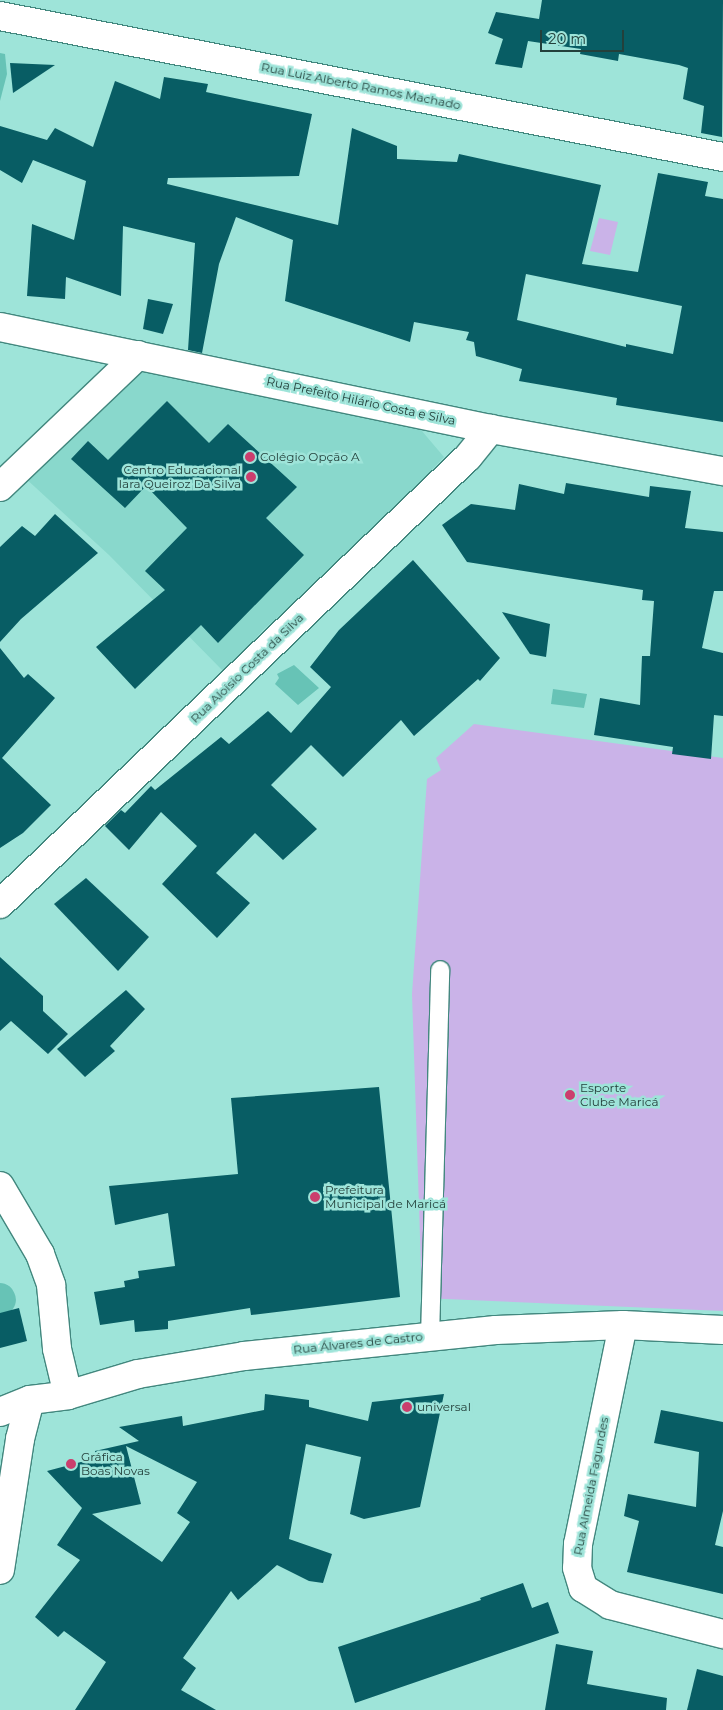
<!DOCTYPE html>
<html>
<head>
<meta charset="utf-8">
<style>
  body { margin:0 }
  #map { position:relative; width:723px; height:1710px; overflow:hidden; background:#9ee4d9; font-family:Montserrat,sans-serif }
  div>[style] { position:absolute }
  .built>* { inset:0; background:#89d8cc }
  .green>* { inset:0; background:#cab3e8 }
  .water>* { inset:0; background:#67c3b6 }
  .canal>* { height:30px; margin:-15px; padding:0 15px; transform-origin:15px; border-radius:15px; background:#67c3b6 }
  .building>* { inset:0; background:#085d64 }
  .roads { filter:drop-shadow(1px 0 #42877e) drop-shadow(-1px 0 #42877e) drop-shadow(0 1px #42877e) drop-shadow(0 -1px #42877e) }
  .service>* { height:18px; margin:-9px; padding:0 9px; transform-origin:9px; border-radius:9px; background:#fff }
  .minor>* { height:28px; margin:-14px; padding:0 14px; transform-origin:14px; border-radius:14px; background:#fff }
  .tertiary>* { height:28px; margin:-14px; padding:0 14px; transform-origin:14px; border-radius:14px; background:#fff }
  .secondary>* { height:28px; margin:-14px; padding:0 14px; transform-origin:14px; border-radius:14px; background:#fff }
  .dots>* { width:14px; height:14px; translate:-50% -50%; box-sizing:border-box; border:2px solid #9ee4d9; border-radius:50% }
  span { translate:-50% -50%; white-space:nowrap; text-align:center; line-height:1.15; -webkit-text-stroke:5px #9ee4d9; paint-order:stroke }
  .street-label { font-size:12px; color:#23403b }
  .poi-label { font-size:12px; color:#23403b }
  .left { translate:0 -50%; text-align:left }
  .right { translate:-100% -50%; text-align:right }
  .scale { position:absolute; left:540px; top:30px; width:84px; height:22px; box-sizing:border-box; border:2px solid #23403b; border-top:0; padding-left:6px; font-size:15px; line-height:18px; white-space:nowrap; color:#23403b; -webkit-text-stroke:4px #9ee4d9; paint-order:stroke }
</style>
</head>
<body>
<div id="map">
  <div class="built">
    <div style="clip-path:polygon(138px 371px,416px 424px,444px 457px,361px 545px,263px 630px,225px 673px,109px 555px,23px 476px)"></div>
  </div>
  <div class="green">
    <div style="clip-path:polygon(599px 218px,618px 222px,610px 255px,590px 251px)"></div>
    <div style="clip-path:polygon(474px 724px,723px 758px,723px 1311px,422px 1298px,412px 994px,427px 779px,441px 770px,436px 758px)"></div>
  </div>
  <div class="water">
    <div style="clip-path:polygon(0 53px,5px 54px,7px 74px,0 101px)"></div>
    <div style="clip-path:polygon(294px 665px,319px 688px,298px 705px,275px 684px,279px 678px,277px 674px)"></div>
    <div style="clip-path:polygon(553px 689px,587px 694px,584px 708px,551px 704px)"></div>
  </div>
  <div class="canal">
    <div style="left:0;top:1298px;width:2px;rotate:63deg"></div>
  </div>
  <div class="building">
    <div style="clip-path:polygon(542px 0,723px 0,722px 137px,701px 133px,704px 106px,683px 99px,688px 68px,679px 65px,619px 54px,618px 61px,580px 54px,581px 49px,528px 41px,522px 68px,495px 64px,503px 39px,488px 33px,496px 12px,539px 19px)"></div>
    <div style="clip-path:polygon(10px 63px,55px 65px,13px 93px)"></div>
    <div style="clip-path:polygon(evenodd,164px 77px,208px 84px,206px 92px,312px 114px,299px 176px,168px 178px,167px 184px,338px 225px,352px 128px,397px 146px,397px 159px,457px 162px,459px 154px,601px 185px,582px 264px,638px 272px,658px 173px,708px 182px,705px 196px,723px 199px,723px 422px,616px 405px,617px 398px,519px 381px,522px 369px,476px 356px,474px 342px,466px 340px,469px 332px,414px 322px,410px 342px,285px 301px,293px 240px,236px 217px,219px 264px,202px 353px,188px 350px,195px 243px,123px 226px,121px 296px,66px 277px,65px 299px,27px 296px,32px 224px,74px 240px,86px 181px,33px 160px,22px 183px,0 170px,0 126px,47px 140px,55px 128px,93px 147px,115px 81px,160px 99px,164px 77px,526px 274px,682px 306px,673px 354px,626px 344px,626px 347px,517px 320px,526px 274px)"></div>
    <div style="clip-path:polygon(148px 299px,173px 304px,163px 334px,143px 329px)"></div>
    <div style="clip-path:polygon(167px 401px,209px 443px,228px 424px,297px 487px,266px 518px,304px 555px,218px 643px,201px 625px,135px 689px,96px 647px,165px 590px,145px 571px,187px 528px,146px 486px,125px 508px,71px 459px,88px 441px,108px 460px)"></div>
    <div style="clip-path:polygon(566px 483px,649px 497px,650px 486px,691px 491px,685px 528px,723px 532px,723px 591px,714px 591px,702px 648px,723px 653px,723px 716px,714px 715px,711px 759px,672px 754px,673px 747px,594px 735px,600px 698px,640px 705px,642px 656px,650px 656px,654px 601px,642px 600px,643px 590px,467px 562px,442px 525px,471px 504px,515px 510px,519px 484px,564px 494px)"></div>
    <div style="clip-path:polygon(55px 514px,98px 553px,21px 619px,0 642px,0 547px,22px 526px,35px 536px)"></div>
    <div style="clip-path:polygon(413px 560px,500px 658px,480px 681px,478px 679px,414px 736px,401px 720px,343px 777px,311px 745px,271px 785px,317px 829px,283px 860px,255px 833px,216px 873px,250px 903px,217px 938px,162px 884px,197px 846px,161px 812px,129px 850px,105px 826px,121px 810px,125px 813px,151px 786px,155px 790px,221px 737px,229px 744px,268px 711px,291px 733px,331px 687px,310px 667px,339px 630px)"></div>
    <div style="clip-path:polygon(502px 612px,550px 624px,546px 657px,530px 654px)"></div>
    <div style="clip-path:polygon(0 648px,24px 678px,28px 674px,55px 698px,2px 758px,51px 805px,23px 833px,0 848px)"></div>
    <div style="clip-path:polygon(86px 878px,149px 937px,118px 971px,54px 904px)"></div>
    <div style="clip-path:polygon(0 957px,43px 996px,43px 1011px,68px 1034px,48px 1054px,11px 1021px,0 1031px)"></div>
    <div style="clip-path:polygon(126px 990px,145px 1009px,110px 1046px,115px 1051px,85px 1077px,57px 1049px)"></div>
    <div style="clip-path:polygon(379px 1087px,400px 1297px,251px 1315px,250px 1308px,168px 1321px,168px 1329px,135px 1332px,134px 1320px,100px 1325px,94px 1292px,125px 1287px,124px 1281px,139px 1278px,138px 1271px,175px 1266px,168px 1213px,115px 1225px,109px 1186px,238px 1174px,231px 1098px)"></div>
    <div style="clip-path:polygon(19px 1308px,27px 1341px,0 1348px,0 1313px)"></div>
    <div style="clip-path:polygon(evenodd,265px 1394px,309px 1400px,309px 1407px,368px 1421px,372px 1402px,444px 1394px,420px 1507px,364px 1519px,350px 1514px,361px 1457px,306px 1444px,289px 1539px,332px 1554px,323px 1583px,309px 1581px,277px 1565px,238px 1600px,231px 1591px,183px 1658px,196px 1668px,181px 1690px,216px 1710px,75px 1710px,106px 1662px,64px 1631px,58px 1637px,35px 1617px,80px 1560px,57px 1545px,82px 1508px,47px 1471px,96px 1458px,95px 1451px,139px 1441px,119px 1427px,182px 1416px,183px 1426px,264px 1410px,265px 1394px,126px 1446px,197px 1482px,177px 1513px,190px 1522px,162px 1562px,92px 1514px,141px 1504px,126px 1446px)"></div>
    <div style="clip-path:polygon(661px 1410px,723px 1422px,723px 1511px,715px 1545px,723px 1547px,723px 1594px,627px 1572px,639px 1521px,624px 1516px,628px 1494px,696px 1507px,699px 1452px,654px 1443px)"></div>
    <div style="clip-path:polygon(523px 1583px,532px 1608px,548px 1602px,559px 1633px,355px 1703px,338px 1647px,481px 1600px,480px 1598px)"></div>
    <div style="clip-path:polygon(556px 1644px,593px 1651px,587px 1684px,667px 1698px,666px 1710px,545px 1710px)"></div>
    <div style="clip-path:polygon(697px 1669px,723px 1676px,723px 1710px,687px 1710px)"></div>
  </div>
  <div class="roads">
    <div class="service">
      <div style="left:430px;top:1337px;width:367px;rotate:-88.4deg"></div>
    </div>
    <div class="minor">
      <div style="left:0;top:16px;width:737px;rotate:11.04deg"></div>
      <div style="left:0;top:327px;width:501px;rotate:11.74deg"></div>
      <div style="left:491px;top:429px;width:236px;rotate:10.3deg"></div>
      <div style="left:0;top:487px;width:191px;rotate:-43.7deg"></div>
      <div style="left:0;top:904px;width:647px;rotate:-43.69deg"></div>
      <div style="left:468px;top:457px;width:36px;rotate:-51deg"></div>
      <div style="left:0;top:1186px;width:79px;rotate:59.5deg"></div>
      <div style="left:40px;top:1254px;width:33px;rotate:70deg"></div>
      <div style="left:51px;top:1285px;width:64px;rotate:84.6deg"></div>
      <div style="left:57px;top:1349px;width:47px;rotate:76.6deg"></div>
    </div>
    <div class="tertiary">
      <div style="left:0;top:1412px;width:32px;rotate:-22deg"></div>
      <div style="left:30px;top:1400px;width:38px;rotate:-7deg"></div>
      <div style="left:68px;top:1395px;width:73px;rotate:-16.7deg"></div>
      <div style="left:138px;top:1374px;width:108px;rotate:-9.6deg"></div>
      <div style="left:244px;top:1356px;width:253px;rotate:-5.9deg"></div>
      <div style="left:496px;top:1330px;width:127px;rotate:-2.3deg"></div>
      <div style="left:0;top:1570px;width:133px;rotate:-81.3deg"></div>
      <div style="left:20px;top:1439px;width:40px;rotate:-75.6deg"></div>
    </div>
    <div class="secondary">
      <div style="left:723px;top:1330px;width:100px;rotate:-177.1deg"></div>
      <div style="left:623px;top:1325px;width:224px;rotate:101.6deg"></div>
      <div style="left:578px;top:1544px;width:24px;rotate:92deg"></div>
      <div style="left:577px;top:1568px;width:21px;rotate:73deg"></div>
      <div style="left:583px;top:1588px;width:32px;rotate:32deg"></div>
      <div style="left:610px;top:1605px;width:117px;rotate:14.4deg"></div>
    </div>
  </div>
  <div class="dots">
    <div style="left:250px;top:457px;background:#cb3e6d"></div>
    <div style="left:251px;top:477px;background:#cb3e6d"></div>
    <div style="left:570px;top:1095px;background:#cb3e6d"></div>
    <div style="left:315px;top:1197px;background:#cb3e6d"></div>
    <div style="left:407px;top:1407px;background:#cb3e6d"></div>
    <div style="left:71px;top:1464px;background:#cb3e6d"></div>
  </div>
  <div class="street-label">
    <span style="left:361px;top:86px;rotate:11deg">Rua Luiz Alberto Ramos Machado</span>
    <span style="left:361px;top:401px;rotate:12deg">Rua Prefeito Hilário Costa e Silva</span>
    <span style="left:247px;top:668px;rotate:-44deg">Rua Aloisio Costa da Silva</span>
    <span style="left:358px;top:1343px;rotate:-6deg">Rua Álvares de Castro</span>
    <span style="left:591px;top:1486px;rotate:-79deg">Rua Almeida Fagundes</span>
  </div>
  <div class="poi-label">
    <span class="left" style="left:260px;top:457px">Colégio Opção A</span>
    <span class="right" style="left:241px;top:477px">Centro Educacional<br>Iara Queiroz Da Silva</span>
    <span class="left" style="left:580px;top:1095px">Esporte<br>Clube Maricá</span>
    <span class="left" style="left:325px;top:1197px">Prefeitura<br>Municipal de Maricá</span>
    <span class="left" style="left:417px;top:1407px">universal</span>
    <span class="left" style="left:81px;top:1464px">Gráfica<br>Boas Novas</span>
  </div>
  <div class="scale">20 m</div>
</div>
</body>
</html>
